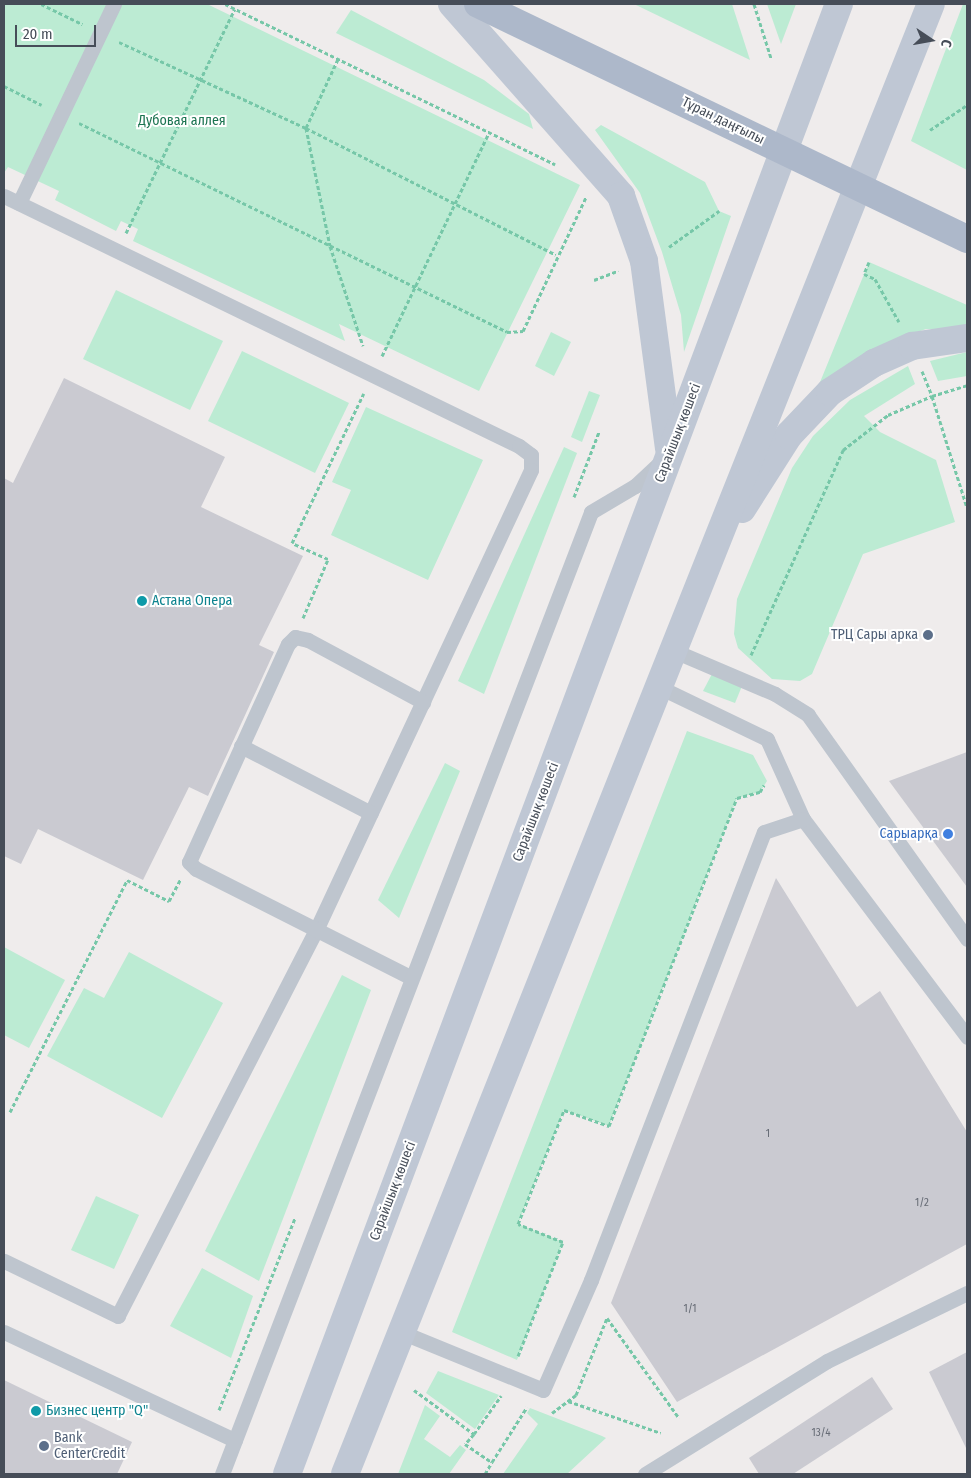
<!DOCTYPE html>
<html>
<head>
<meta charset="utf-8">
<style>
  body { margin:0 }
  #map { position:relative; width:971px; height:1478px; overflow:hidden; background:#efecec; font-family:"Fira Sans Condensed",sans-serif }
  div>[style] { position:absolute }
  .green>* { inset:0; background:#bcebd3 }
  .building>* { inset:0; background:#cacad1 }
  .path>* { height:3px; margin-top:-1.5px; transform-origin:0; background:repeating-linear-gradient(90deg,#76c7a8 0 4px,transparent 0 6.5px) }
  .lane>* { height:15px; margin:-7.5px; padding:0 7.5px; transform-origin:7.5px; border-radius:7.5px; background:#bec5ce }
  .secondary>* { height:28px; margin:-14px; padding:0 14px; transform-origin:14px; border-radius:14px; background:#bfc7d4 }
  .primary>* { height:28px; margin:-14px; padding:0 14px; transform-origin:14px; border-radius:14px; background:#adb8ca }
  .dots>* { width:14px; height:14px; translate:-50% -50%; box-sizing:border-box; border:2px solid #fff; border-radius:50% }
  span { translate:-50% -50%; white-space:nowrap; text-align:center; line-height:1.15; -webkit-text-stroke:4px #fff; paint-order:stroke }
  .number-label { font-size:11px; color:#676c76 }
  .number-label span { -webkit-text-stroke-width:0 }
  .park-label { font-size:14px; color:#1c7451 }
  .street-label { font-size:14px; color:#464d58 }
  .culture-label { font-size:14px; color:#0d838f }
  .left { translate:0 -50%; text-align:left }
  .service-label { font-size:14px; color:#4e5e75 }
  .right { translate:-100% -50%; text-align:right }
  .shop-label { font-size:14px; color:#366cbe }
  .frame { position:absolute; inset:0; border:5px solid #464d58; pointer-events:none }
  .north { position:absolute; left:906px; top:15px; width:50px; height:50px; -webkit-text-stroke:4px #fff; paint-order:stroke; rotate:102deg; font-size:14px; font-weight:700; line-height:20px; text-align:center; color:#464d58 }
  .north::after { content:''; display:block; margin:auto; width:18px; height:22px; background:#464d58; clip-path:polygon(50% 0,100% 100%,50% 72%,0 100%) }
  .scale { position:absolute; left:15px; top:25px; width:81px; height:22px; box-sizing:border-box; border:2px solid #464d58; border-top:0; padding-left:6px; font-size:15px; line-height:18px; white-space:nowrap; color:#464d58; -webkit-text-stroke:4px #fff; paint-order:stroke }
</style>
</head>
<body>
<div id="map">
  <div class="green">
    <div style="clip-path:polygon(4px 4px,207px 4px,580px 185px,479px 391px,339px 324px,345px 341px,133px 241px,138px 229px,121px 221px,116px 231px,55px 200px,59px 191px,8px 167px,4px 173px)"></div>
    <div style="clip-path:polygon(732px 4px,750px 60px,636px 5px,641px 4px)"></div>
    <div style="clip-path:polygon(767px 4px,796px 4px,781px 44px)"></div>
    <div style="clip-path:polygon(963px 4px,967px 4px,967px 170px,911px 141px)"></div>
    <div style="clip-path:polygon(351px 10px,484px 80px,529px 114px,533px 129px,336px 33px)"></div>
    <div style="clip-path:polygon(601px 125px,705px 182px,719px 211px,731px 216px,684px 352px,681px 315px,662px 252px,640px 193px,595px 130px)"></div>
    <div style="clip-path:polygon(869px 262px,967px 305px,967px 329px,926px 329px,906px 336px,816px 392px)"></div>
    <div style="clip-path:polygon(116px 290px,223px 341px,190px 410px,83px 359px)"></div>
    <div style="clip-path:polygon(551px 332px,571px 342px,554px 376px,535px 366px)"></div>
    <div style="clip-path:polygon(242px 351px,349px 403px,315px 473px,208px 421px)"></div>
    <div style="clip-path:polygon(967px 352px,967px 376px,938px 381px,930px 361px)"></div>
    <div style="clip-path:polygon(908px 366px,915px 384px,864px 416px,880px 432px,936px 460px,955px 522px,863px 554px,812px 674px,800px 681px,772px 679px,738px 648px,734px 634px,737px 599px,792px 468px,813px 436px,850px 400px)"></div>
    <div style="clip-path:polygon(589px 391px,600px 395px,582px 442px,571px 437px)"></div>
    <div style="clip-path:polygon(366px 407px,483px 460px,428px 580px,331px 535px,351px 490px,332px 482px)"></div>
    <div style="clip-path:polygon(564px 447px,577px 453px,484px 694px,458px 681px)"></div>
    <div style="clip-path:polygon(713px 672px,742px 686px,735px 703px,703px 691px)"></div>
    <div style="clip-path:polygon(687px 731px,753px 755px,767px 781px,760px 792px,737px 798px,609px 1126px,564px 1110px,518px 1224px,563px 1242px,517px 1360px,452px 1332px)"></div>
    <div style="clip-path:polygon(445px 763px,460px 771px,399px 918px,378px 900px)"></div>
    <div style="clip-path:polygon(4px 947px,65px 980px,29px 1048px,4px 1035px)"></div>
    <div style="clip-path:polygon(129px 952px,223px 1003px,162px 1118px,47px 1056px,84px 988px,104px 998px)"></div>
    <div style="clip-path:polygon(342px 975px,371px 990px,259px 1281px,205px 1251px)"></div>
    <div style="clip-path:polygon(96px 1196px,139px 1215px,114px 1269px,71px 1250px)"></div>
    <div style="clip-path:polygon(202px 1268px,253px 1296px,231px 1358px,170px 1326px)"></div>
    <div style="clip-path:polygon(438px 1371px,499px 1395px,475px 1429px,426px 1393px)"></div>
    <div style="clip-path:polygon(425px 1405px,440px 1416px,424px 1439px,450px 1457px,460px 1445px,466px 1450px,449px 1474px,398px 1474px)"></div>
    <div style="clip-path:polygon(530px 1408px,602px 1436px,606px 1438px,567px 1474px,503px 1474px,538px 1424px,527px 1413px)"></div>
  </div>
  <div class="building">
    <div style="clip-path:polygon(64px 378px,225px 457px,201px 507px,303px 556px,259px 645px,274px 652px,208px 796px,189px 787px,143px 880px,38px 829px,21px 864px,4px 856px,4px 478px,13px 483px)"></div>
    <div style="clip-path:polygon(967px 752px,967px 887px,889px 781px)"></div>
    <div style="clip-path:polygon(776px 878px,857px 1007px,880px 991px,967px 1132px,967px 1244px,677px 1402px,611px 1303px)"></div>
    <div style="clip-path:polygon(967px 1352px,967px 1450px,929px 1372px)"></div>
    <div style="clip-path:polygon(872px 1377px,893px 1409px,793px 1474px,759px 1474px,749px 1458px)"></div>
    <div style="clip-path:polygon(4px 1380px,132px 1442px,117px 1474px,4px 1474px)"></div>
  </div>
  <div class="path">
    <div style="left:41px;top:4px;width:46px;rotate:26deg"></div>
    <div style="left:225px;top:4px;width:367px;rotate:25.9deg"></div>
    <div style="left:754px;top:4px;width:57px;rotate:72.5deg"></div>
    <div style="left:119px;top:42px;width:206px;rotate:24.7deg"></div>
    <div style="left:306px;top:128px;width:280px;rotate:26.9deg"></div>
    <div style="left:338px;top:59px;width:76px;rotate:114.9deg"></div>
    <div style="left:306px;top:128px;width:120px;rotate:78.5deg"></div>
    <div style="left:330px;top:246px;width:105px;rotate:71.7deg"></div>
    <div style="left:4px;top:86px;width:42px;rotate:26.6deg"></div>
    <div style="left:79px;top:123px;width:476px;rotate:26deg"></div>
    <div style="left:507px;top:332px;width:16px;rotate:-4deg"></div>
    <div style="left:523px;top:331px;width:148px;rotate:-64.8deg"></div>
    <div style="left:930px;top:130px;width:45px;rotate:-34deg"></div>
    <div style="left:126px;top:233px;width:249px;rotate:-64.1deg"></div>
    <div style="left:669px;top:247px;width:62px;rotate:-35.8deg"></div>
    <div style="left:869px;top:262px;width:13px;rotate:113deg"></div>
    <div style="left:864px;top:274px;width:12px;rotate:24deg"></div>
    <div style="left:875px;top:279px;width:49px;rotate:60.8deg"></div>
    <div style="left:594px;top:280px;width:26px;rotate:-21deg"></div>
    <div style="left:382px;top:356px;width:247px;rotate:-64.4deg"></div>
    <div style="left:922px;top:371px;width:27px;rotate:68deg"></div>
    <div style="left:932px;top:396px;width:37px;rotate:-17deg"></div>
    <div style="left:574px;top:497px;width:70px;rotate:-69deg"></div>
    <div style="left:303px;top:618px;width:64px;rotate:-67deg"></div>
    <div style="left:328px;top:559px;width:39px;rotate:-156deg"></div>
    <div style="left:292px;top:543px;width:166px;rotate:-64.4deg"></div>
    <div style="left:751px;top:655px;width:225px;rotate:-65.8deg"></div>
    <div style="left:843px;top:450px;width:57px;rotate:-37.9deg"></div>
    <div style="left:888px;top:415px;width:48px;rotate:-23.4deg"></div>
    <div style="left:932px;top:396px;width:117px;rotate:72.6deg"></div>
    <div style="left:10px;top:1112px;width:260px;rotate:-63.2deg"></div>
    <div style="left:127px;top:880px;width:47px;rotate:26.6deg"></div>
    <div style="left:169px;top:901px;width:24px;rotate:-62deg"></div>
    <div style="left:518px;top:1356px;width:123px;rotate:-68.5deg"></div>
    <div style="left:563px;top:1242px;width:48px;rotate:-158.2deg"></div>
    <div style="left:518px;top:1224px;width:123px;rotate:-68deg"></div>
    <div style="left:564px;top:1110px;width:48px;rotate:19.6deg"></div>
    <div style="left:609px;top:1126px;width:352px;rotate:-68.7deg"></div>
    <div style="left:737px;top:798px;width:24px;rotate:-15deg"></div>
    <div style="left:760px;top:792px;width:8px;rotate:-60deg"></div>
    <div style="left:414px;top:1390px;width:74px;rotate:36.3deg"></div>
    <div style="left:474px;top:1434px;width:13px;rotate:132deg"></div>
    <div style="left:465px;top:1444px;width:32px;rotate:34deg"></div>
    <div style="left:492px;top:1462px;width:65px;rotate:-57.5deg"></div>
    <div style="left:568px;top:1401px;width:98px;rotate:19deg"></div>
    <div style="left:219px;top:1410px;width:206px;rotate:-68.4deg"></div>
    <div style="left:552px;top:1413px;width:30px;rotate:-37deg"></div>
    <div style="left:576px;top:1395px;width:83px;rotate:-68.1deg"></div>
    <div style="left:607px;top:1318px;width:123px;rotate:54.2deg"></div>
    <div style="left:474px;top:1434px;width:47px;rotate:-54.6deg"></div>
    <div style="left:485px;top:1474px;width:14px;rotate:-60deg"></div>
  </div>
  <div class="lane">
    <div style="left:4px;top:196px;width:572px;rotate:25.89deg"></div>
    <div style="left:519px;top:446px;width:15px;rotate:37deg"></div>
    <div style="left:531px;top:455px;width:15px;rotate:90deg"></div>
    <div style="left:531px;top:470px;width:506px;rotate:115.04deg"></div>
    <div style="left:317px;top:928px;width:436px;rotate:117.2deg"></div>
    <div style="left:118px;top:1316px;width:127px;rotate:-154.2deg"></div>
    <div style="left:19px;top:203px;width:221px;rotate:-64.5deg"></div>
    <div style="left:672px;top:650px;width:112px;rotate:23.1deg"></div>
    <div style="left:775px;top:694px;width:39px;rotate:32deg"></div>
    <div style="left:808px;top:715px;width:275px;rotate:54.6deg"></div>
    <div style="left:657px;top:686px;width:122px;rotate:25.7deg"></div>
    <div style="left:767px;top:739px;width:88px;rotate:65.8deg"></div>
    <div style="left:803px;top:819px;width:273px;rotate:53deg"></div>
    <div style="left:241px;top:746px;width:146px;rotate:27.3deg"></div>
    <div style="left:410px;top:977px;width:240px;rotate:-153.2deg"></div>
    <div style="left:196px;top:869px;width:10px;rotate:-135deg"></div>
    <div style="left:189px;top:862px;width:239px;rotate:-65.6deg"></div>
    <div style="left:288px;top:644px;width:10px;rotate:-45deg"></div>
    <div style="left:295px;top:637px;width:13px;rotate:13deg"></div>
    <div style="left:308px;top:640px;width:131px;rotate:28.3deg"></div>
    <div style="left:4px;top:1332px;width:255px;rotate:25.1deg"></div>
    <div style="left:401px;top:1332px;width:153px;rotate:22.2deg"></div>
    <div style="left:543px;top:1390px;width:120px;rotate:-66.4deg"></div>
    <div style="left:591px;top:1280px;width:480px;rotate:-68.9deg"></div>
    <div style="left:764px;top:832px;width:41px;rotate:-18.4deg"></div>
    <div style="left:222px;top:1474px;width:1030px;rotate:-69.01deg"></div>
    <div style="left:591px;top:512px;width:51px;rotate:-30.6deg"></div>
    <div style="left:635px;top:486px;width:37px;rotate:-43deg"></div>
    <div style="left:645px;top:1474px;width:214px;rotate:-31.8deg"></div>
    <div style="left:827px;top:1361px;width:156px;rotate:-25.9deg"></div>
  </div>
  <div class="secondary">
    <div style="left:452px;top:4px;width:256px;rotate:48.6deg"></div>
    <div style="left:621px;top:196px;width:69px;rotate:70.5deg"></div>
    <div style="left:644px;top:261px;width:189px;rotate:82.4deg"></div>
    <div style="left:742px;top:509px;width:88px;rotate:-57.6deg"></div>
    <div style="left:789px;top:435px;width:59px;rotate:-46.4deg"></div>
    <div style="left:830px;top:392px;width:53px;rotate:-33.4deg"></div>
    <div style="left:874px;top:363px;width:42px;rotate:-24.1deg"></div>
    <div style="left:912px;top:346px;width:56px;rotate:-8.3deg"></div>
    <div style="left:287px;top:1474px;width:1570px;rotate:-69.42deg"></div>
    <div style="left:345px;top:1474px;width:1582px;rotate:-68.27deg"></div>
  </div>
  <div class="primary">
    <div style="left:478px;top:4px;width:543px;rotate:25.67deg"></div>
  </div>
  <div class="dots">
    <div style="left:142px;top:601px;background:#0f9aa8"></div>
    <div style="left:928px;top:635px;background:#5c6f8a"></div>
    <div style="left:948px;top:834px;background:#3f7fe0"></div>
    <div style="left:36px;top:1411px;background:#0f9aa8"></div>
    <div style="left:44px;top:1446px;background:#5c6f8a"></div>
  </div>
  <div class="number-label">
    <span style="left:768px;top:1134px">1</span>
    <span style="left:922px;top:1203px">1/2</span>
    <span style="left:690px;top:1309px">1/1</span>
    <span style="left:821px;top:1433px">13/4</span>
  </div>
  <div class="park-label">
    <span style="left:182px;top:121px">Дубовая аллея</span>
  </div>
  <div class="street-label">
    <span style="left:723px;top:121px;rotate:26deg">Тұран даңғылы</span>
    <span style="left:678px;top:433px;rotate:-69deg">Сарайшық көшесі</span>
    <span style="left:536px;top:812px;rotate:-69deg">Сарайшық көшесі</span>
    <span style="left:393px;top:1191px;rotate:-69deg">Сарайшық көшесі</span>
  </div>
  <div class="culture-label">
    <span class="left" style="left:152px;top:601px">Астана Опера</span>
    <span class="left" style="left:46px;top:1411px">Бизнес центр "Q"</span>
  </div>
  <div class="service-label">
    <span class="right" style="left:918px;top:635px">ТРЦ Сары арка</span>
    <span class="left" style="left:54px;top:1446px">Bank<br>CenterCredit</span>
  </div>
  <div class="shop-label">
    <span class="right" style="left:938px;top:834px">Сарыарқа</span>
  </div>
  <div class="frame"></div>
  <div class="north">С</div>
  <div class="scale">20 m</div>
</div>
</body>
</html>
